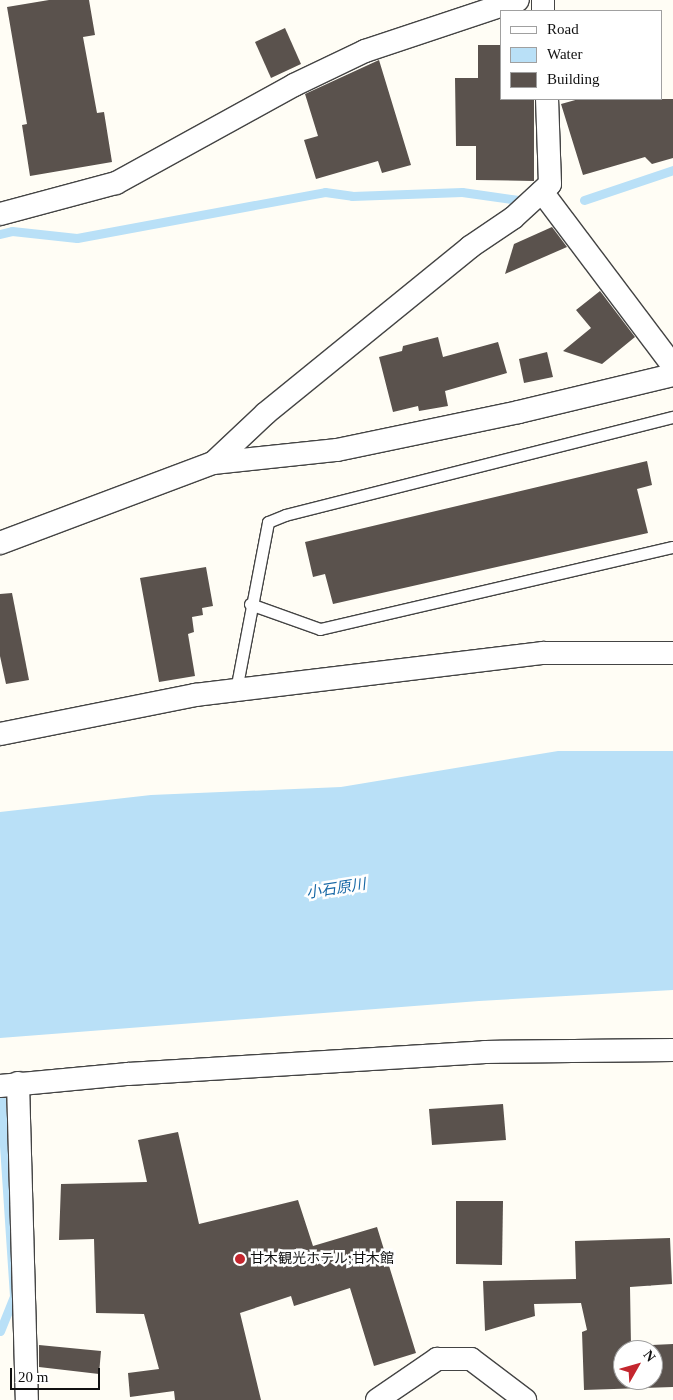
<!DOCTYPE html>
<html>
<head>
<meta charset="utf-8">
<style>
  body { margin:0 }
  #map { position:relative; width:673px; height:1400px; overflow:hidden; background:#fffdf5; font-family:"Times New Roman","Noto Sans JP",serif }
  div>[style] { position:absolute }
  .water>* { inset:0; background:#b9e0f7 }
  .stream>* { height:9px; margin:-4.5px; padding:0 4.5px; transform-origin:4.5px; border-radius:4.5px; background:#b9e0f7 }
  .building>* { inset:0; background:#5a524d }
  .roads { filter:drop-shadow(1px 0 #444) drop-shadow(-1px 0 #444) drop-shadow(0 1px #444) drop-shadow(0 -1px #444) }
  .service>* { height:11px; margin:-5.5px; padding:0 5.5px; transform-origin:5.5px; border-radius:5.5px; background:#fff }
  .minor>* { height:22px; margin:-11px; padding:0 11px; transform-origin:11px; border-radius:11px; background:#fff }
  .dots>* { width:14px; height:14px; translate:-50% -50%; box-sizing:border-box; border:2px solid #fff; border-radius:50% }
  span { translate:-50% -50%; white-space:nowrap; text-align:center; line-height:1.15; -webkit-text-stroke:5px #fff; paint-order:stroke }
  .poi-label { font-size:14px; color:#111 }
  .left { translate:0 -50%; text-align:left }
  .water-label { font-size:15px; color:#1768a6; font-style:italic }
  .legend { position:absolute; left:500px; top:10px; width:162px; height:90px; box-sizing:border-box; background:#fff; border:1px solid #a0a0a0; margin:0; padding:6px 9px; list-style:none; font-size:15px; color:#111 }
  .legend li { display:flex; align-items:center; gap:10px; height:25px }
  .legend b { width:25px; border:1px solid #a0a0a0 }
  .north { position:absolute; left:613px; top:1340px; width:50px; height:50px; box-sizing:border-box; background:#fff; border:1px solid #a0a0a0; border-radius:50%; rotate:52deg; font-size:14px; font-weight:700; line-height:20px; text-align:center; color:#111 }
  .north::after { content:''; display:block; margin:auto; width:18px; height:22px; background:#c4262e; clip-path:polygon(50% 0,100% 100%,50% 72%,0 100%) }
  .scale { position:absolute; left:10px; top:1368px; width:90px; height:22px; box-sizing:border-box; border:2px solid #111; border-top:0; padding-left:6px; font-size:15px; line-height:18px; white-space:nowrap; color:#111; -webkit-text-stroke:4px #fff; paint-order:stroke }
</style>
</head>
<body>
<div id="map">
  <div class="water">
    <div style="clip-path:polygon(558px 751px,673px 751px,673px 990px,479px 1001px,0 1038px,0 812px,151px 795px,341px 787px)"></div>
  </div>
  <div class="stream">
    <div style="left:584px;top:200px;width:94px;rotate:-18.6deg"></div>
    <div style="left:0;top:234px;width:12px;rotate:-14deg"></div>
    <div style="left:12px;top:231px;width:65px;rotate:6.1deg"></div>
    <div style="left:77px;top:238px;width:252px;rotate:-10.5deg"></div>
    <div style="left:325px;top:192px;width:27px;rotate:8deg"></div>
    <div style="left:352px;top:196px;width:110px;rotate:-2.1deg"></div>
    <div style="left:462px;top:192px;width:57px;rotate:8.1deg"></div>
    <div style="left:0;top:1331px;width:38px;rotate:-68deg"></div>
    <div style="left:14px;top:1296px;width:211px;rotate:-93.8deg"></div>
  </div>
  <div class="building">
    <div style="clip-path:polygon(49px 0,89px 0,95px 35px,83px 37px,97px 113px,104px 112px,112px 162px,30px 176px,22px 125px,27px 124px,7px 7px)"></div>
    <div style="clip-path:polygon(285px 28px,301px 64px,271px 78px,255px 42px)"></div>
    <div style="clip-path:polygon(478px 45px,502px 45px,502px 99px,534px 99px,534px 181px,476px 180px,476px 146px,456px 146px,455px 78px,478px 78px)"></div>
    <div style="clip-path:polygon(379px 60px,411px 165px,382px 173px,378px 161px,316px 179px,304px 140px,318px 136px,305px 94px)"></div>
    <div style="clip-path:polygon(579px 99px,673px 99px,673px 158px,652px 164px,645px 157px,583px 175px,561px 104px)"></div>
    <div style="clip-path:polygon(552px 227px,567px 247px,505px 274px,514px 244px)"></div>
    <div style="clip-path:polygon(600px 291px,635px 337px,602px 364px,563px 351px,591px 328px,576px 310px)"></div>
    <div style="clip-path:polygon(438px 337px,443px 357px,498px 342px,507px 373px,445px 391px,448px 406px,419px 411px,418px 406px,393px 412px,379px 357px,402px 351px,403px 346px)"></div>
    <div style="clip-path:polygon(547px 352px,553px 377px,524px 383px,519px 359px)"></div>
    <div style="clip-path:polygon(647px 461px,652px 485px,637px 489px,648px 533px,333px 604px,325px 574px,313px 577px,305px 542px)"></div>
    <div style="clip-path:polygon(206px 567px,213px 606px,202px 608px,203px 615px,192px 617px,194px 632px,188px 634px,195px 676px,159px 682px,140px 578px)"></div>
    <div style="clip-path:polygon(12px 593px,29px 680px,6px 684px,0 656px,0 594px)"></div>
    <div style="clip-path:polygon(503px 1104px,506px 1140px,432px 1145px,429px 1109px)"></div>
    <div style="clip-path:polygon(178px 1132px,199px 1224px,298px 1200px,313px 1246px,377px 1227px,416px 1353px,374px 1366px,350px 1288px,294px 1306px,291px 1296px,240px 1313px,261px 1400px,175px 1400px,174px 1391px,130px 1397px,128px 1373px,159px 1369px,144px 1314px,96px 1313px,94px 1239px,59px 1240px,61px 1184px,147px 1182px,138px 1140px)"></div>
    <div style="clip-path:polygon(456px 1201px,503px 1201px,502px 1265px,456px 1264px)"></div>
    <div style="clip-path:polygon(evenodd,670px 1238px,672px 1284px,630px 1287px,631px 1346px,673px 1344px,673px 1387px,584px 1390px,582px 1332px,587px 1330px,581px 1303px,534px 1304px,535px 1316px,485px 1331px,483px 1281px,576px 1279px,575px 1241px,670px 1238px,623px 1350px,653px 1350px,653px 1380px,623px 1380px,623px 1350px)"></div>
    <div style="clip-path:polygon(39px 1345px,101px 1351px,99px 1374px,39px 1367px)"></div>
  </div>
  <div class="roads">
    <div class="service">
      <div style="left:250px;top:604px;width:74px;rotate:19.7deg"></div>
      <div style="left:320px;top:629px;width:362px;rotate:-13.1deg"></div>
      <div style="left:236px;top:690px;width:171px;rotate:-79.2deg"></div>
      <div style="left:268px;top:522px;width:18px;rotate:-22deg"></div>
      <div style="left:285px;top:515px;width:400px;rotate:-14.2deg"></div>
    </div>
    <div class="minor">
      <div style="left:543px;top:0;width:11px;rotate:90deg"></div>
      <div style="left:542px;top:192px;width:218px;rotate:53deg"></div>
      <div style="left:0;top:214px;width:120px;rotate:-15deg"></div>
      <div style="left:116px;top:183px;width:203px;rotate:-28.8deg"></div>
      <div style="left:294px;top:85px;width:79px;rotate:-25.6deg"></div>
      <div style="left:365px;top:51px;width:161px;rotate:-18.4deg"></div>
      <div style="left:213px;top:463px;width:73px;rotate:-43.3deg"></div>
      <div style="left:266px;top:413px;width:263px;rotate:-39.1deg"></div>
      <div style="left:470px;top:247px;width:52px;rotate:-34deg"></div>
      <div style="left:513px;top:218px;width:50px;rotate:-42.6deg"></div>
      <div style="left:550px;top:184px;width:85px;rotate:-92deg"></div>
      <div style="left:0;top:543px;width:228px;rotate:-20.6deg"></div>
      <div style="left:213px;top:463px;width:125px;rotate:-6deg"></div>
      <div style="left:337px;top:450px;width:186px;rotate:-11.8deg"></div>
      <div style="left:519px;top:412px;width:158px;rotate:-13.5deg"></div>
      <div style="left:0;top:734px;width:199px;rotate:-11.3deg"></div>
      <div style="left:195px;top:695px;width:351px;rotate:-6.9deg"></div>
      <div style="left:543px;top:653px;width:130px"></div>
      <div style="left:18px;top:1083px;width:317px;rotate:88.4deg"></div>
      <div style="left:0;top:1086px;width:129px;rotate:-5.4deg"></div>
      <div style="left:128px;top:1074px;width:358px;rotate:-3.5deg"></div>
      <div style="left:485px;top:1052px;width:188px;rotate:-0.6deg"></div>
      <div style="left:377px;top:1400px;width:73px;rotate:-34.3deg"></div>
      <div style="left:437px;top:1359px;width:34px"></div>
      <div style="left:471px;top:1359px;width:68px;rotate:37.2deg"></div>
    </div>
  </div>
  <div class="dots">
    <div style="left:240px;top:1259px;background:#c4262e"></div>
  </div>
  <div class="poi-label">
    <span class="left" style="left:250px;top:1259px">甘木観光ホテル;甘木館</span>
  </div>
  <div class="water-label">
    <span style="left:336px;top:889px;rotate:-9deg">小石原川</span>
  </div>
  <ul class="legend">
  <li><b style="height:6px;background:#fff"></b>Road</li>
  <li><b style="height:14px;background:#b9e0f7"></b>Water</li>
  <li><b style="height:14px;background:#5a524d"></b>Building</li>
  </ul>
  <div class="north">N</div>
  <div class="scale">20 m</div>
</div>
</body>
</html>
